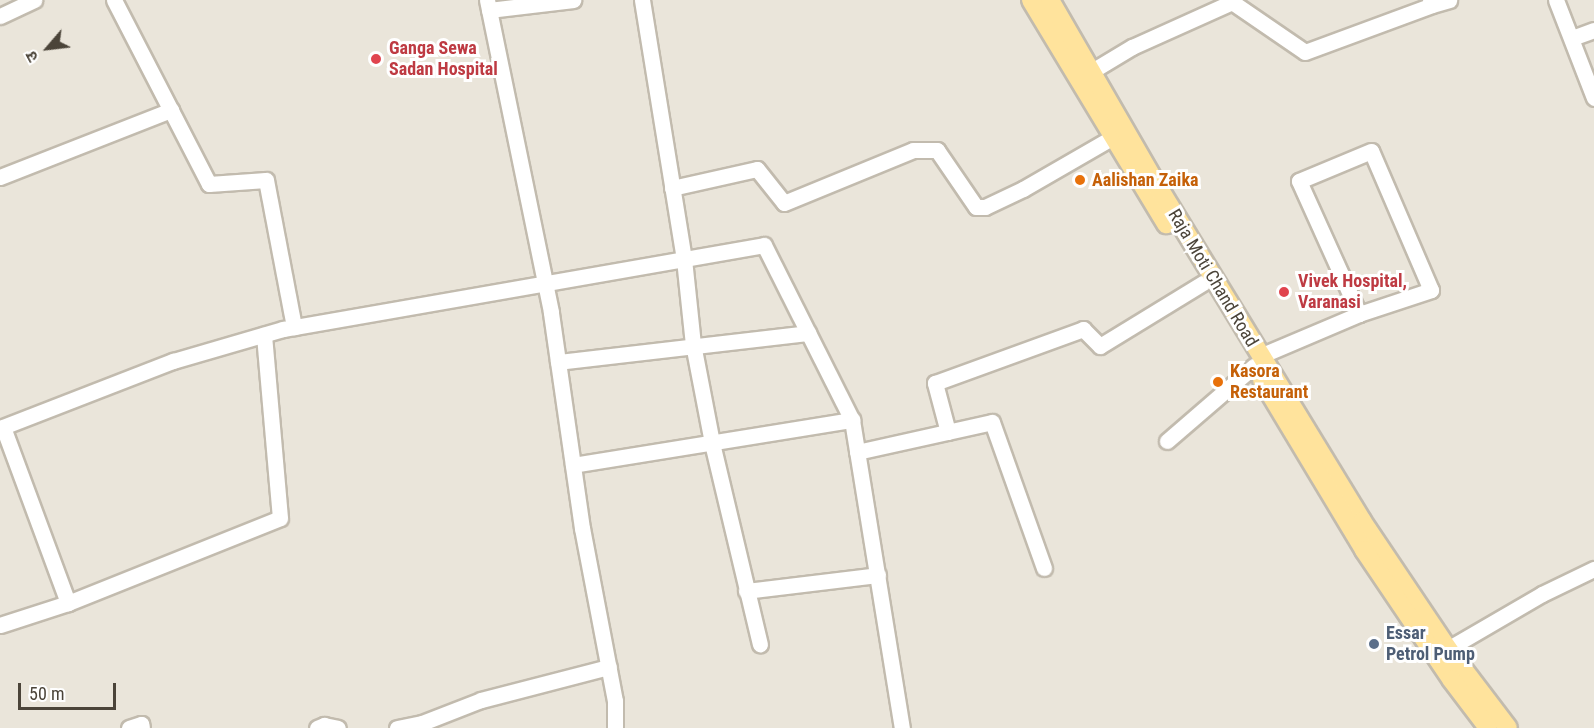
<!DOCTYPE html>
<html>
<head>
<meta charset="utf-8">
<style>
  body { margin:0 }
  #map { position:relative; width:1594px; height:728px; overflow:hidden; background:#f6f3ec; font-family:"Roboto Condensed","Noto Sans Devanagari",sans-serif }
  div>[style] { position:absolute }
  .residential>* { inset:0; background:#eae5da }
  .roads { filter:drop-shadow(2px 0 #c2bbae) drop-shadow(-2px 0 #c2bbae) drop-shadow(0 2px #c2bbae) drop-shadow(0 -2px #c2bbae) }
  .minor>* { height:15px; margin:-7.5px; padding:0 7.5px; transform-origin:7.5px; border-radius:7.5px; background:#fff }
  .major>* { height:18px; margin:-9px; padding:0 9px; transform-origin:9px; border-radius:9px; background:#ffe39c }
  .dots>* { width:16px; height:16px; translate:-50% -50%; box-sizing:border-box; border:3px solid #fff; border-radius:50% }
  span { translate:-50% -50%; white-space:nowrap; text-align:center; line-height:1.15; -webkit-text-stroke:6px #fff; paint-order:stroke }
  .health-label { font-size:18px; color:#be3a42; font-weight:700 }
  .left { translate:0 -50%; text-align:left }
  .food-label { font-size:18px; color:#c56008; font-weight:700 }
  .street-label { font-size:18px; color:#4b4439 }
  .service-label { font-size:18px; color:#4e5e75; font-weight:700 }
  .north { position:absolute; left:18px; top:18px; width:60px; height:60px; -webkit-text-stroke:4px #fff; paint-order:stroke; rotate:242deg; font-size:16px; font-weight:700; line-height:24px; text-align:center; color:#4b4439 }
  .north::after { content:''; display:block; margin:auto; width:21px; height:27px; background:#4b4439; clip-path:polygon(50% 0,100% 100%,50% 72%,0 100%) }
  .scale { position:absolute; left:18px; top:683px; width:98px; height:27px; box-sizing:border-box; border:3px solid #4b4439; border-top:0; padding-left:8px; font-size:18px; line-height:21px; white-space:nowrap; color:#4b4439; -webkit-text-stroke:4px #fff; paint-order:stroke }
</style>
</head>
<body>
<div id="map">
  <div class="residential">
    <div style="clip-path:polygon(0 0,1594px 0,1594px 728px,0 728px)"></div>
  </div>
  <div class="roads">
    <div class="minor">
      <div style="left:114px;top:0;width:207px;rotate:62.7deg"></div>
      <div style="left:209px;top:184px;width:57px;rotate:-4deg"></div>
      <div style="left:266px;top:180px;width:150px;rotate:79.2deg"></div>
      <div style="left:487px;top:0;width:319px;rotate:78.4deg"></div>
      <div style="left:551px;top:313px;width:217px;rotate:81.8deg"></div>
      <div style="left:582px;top:528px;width:176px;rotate:79.2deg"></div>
      <div style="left:615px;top:701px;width:27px;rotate:90deg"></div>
      <div style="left:642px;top:0;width:262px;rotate:80.8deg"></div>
      <div style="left:684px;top:259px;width:85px;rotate:84deg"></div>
      <div style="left:693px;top:344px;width:101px;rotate:79.1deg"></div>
      <div style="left:712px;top:443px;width:207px;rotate:76.6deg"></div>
      <div style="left:1430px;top:0;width:5px;rotate:68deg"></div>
      <div style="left:1432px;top:5px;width:18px;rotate:-16deg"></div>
      <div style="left:1556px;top:0;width:105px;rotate:68.8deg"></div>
      <div style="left:489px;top:10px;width:85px;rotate:-6.8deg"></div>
      <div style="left:0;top:16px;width:38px;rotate:-25deg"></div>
      <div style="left:1572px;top:38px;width:23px;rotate:-20deg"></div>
      <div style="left:1092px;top:71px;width:47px;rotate:-31deg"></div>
      <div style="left:1132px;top:47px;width:110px;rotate:-24.2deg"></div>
      <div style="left:1232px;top:2px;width:88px;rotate:34.4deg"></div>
      <div style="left:1305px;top:52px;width:135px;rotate:-20.3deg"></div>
      <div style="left:0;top:177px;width:184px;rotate:-21.4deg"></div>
      <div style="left:672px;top:188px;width:87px;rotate:-12.6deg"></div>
      <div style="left:757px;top:169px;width:43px;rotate:51.5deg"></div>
      <div style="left:784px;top:203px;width:139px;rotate:-22.3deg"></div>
      <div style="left:913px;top:150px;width:24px"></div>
      <div style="left:937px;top:150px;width:69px;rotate:55.6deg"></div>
      <div style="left:976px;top:207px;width:9px"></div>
      <div style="left:985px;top:207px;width:42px;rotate:-25.3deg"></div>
      <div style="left:1023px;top:189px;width:104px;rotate:-30deg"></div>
      <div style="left:1260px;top:356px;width:108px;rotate:-23deg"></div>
      <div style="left:1359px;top:314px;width:76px;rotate:-18.4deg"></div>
      <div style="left:1431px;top:290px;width:151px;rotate:-113.3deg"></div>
      <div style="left:1371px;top:151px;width:78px;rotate:157.4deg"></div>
      <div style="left:1299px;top:181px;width:146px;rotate:65.7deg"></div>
      <div style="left:558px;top:362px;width:252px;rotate:-6.6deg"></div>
      <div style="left:3px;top:427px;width:188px;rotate:69.7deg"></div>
      <div style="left:0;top:428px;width:186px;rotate:-21.2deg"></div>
      <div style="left:173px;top:361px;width:115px;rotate:-16.2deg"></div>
      <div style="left:283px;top:329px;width:488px;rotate:-9.9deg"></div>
      <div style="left:764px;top:245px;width:196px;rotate:63.3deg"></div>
      <div style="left:852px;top:420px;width:312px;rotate:80.8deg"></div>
      <div style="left:948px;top:432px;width:51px;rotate:-104.9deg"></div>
      <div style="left:935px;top:383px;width:158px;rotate:-20deg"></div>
      <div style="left:1083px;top:329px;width:24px;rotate:45deg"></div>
      <div style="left:1100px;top:346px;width:121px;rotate:-31.5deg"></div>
      <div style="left:1167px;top:441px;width:115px;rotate:-40.8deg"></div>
      <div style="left:857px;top:452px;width:138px;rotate:-12.5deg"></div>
      <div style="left:992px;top:422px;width:155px;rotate:70.4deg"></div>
      <div style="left:573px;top:465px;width:283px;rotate:-9.2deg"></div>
      <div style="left:746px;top:591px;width:133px;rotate:-6.9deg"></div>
      <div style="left:0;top:625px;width:71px;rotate:-17.9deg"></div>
      <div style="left:68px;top:603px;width:228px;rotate:-21.8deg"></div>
      <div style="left:280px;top:518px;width:184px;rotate:-95deg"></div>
      <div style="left:1439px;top:654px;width:119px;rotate:-30.2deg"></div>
      <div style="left:1542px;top:594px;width:58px;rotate:-25.7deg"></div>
      <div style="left:129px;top:728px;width:13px;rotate:-18deg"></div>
      <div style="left:141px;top:724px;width:4px;rotate:76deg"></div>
      <div style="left:317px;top:728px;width:8px;rotate:-23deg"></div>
      <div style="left:324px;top:725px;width:14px;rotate:12deg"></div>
      <div style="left:397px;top:728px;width:25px;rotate:-11deg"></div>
      <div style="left:422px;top:723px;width:63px;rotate:-21.3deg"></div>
      <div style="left:481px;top:700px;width:132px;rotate:-14.5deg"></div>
    </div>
    <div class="major">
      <div style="left:1031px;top:0;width:262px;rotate:58.9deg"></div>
      <div style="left:1050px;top:0;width:208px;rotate:60deg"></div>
      <div style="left:1154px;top:180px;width:399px;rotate:58.6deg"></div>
      <div style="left:1362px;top:521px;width:154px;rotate:56.1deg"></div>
      <div style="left:1448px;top:649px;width:99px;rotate:52.8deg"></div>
      <div style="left:1262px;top:380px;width:198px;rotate:59deg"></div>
      <div style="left:1364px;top:550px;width:156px;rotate:56deg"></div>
      <div style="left:1451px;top:679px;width:61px;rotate:52.9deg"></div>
    </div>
  </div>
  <div class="dots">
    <div style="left:376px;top:59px;background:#e0444e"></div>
    <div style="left:1080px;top:180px;background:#e8710a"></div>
    <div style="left:1284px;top:292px;background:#e0444e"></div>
    <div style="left:1218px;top:382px;background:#e8710a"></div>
    <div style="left:1374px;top:644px;background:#5c6f8a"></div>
  </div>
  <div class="health-label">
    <span class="left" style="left:389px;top:59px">Ganga Sewa<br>Sadan Hospital</span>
    <span class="left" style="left:1298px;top:292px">Vivek Hospital,<br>Varanasi</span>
  </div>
  <div class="food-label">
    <span class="left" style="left:1092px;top:180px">Aalishan Zaika</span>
    <span class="left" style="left:1230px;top:382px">Kasora<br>Restaurant</span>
  </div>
  <div class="street-label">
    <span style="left:1213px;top:278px;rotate:59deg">Raja Moti Chand Road</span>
  </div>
  <div class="service-label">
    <span class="left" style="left:1386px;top:644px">Essar<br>Petrol Pump</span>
  </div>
  <div class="north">उ</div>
  <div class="scale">50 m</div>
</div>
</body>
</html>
